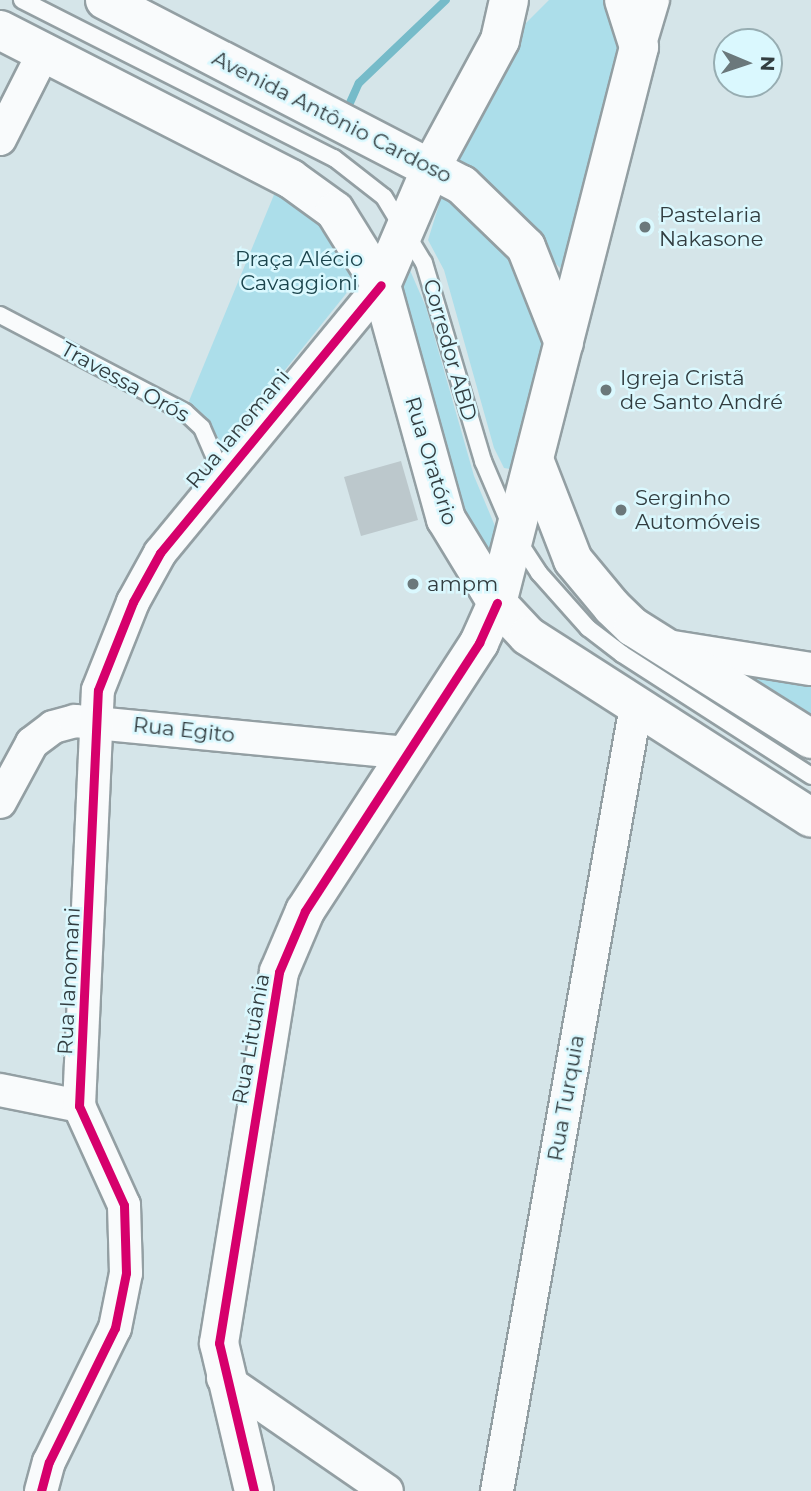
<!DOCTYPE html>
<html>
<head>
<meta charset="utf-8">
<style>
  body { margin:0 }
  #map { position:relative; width:811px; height:1491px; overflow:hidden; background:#d5e5e9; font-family:Montserrat,sans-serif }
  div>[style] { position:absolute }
  .green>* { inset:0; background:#acdeea }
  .stream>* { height:8px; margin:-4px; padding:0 4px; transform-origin:4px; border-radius:4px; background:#76bbc9 }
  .building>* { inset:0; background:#bcc8cc }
  .roads { filter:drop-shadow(2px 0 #939fa3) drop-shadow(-2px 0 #939fa3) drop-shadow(0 2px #939fa3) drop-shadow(0 -2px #939fa3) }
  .service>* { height:16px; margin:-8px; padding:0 8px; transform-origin:8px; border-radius:8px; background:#f9fbfc }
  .minor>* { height:32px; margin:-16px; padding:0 16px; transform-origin:16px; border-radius:16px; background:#f9fbfc }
  .tertiary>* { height:38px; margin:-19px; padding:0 19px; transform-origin:19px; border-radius:19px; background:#f9fbfc }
  .primary>* { height:38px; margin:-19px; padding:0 19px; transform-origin:19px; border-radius:19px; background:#f9fbfc }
  .cycleway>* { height:9px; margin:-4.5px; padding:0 4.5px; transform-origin:4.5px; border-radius:4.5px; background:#d6006c }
  .dots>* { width:19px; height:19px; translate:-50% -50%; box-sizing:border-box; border:4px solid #daf8fe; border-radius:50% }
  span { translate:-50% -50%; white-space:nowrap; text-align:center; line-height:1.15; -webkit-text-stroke:5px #daf8fe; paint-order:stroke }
  .street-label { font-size:21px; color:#323d40 }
  .poi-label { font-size:21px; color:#323d40 }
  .left { translate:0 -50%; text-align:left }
  .park-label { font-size:21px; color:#1b444c }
  .north { position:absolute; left:713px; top:28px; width:70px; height:70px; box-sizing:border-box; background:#daf8fe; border:2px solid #97adb2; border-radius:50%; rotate:92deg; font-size:19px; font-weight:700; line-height:28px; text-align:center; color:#323d40 }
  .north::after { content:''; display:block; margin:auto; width:24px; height:32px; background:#6b787b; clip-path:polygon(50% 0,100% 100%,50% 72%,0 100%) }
</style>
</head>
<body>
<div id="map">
  <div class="green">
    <div style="clip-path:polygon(549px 0,604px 0,618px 45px,569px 257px,560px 268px,452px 161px,521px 28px)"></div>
    <div style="clip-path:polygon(278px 185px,314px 210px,357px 280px,229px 440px,221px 442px,189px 401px)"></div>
    <div style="clip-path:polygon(442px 195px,494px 224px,539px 318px,542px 350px,510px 469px,504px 468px,494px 448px,444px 270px,428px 240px)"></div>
    <div style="clip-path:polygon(409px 268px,426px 307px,474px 476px,495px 526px,490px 554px,470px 541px,399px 295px,402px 269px)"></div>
    <div style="clip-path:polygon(728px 666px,811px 681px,811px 719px)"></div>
  </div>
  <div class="stream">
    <div style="left:349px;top:105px;width:24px;rotate:-66deg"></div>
    <div style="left:359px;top:83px;width:120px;rotate:-43.7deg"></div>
  </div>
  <div class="building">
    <div style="clip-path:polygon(401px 461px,418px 520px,361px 536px,344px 477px)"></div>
  </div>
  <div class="roads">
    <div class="service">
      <div style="left:22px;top:0;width:350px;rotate:26.9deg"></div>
      <div style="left:334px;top:158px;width:63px;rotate:38deg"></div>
      <div style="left:384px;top:197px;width:77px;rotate:58.8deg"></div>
      <div style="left:424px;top:263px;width:207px;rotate:73.4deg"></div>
      <div style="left:483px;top:461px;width:82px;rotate:66.9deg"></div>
      <div style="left:515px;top:536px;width:44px;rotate:57deg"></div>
      <div style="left:539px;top:573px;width:74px;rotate:48.3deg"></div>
      <div style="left:588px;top:628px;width:43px;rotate:37.4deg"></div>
      <div style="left:622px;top:654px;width:225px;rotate:32.8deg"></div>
      <div style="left:0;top:315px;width:209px;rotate:27.7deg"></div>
      <div style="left:185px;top:412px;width:23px;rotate:43deg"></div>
      <div style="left:202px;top:428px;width:50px;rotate:66.5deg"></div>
    </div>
    <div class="minor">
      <div style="left:639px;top:47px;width:49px;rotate:-73.4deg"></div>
      <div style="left:0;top:139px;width:97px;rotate:-63.2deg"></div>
      <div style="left:667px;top:646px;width:146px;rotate:9.1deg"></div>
      <div style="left:0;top:802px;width:67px;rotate:-61.5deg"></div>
      <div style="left:32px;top:743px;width:26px;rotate:-37deg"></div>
      <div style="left:53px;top:727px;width:23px;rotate:-15deg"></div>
      <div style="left:75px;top:721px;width:335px;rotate:5.5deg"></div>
      <div style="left:0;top:1090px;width:81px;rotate:11.4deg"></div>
      <div style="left:223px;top:1378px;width:199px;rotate:34.6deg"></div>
      <div style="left:41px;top:1491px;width:30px;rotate:-75deg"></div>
      <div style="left:49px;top:1462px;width:149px;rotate:-63.8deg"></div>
      <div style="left:115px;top:1328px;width:56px;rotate:-78.7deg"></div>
      <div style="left:126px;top:1273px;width:68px;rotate:-91.7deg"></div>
      <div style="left:124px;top:1205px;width:109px;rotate:-114.4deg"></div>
      <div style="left:79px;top:1106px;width:416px;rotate:-87.4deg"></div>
      <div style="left:98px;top:690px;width:95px;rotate:-68.3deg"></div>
      <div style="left:133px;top:602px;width:56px;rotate:-61.1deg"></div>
      <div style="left:160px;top:553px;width:347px;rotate:-50.5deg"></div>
      <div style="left:497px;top:1491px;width:797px;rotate:-79.96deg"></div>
    </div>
    <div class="tertiary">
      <div style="left:254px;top:1491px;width:152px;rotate:-103.3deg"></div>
      <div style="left:219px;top:1343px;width:376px;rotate:-80.8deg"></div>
      <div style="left:279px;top:972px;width:66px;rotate:-66.9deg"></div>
      <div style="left:305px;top:911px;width:320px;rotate:-57deg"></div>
      <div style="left:479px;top:643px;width:44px;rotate:-65.8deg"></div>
    </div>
    <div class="primary">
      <div style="left:105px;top:0;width:402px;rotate:27.4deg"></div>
      <div style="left:462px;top:185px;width:89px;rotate:44.1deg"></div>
      <div style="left:526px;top:247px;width:103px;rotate:68.4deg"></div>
      <div style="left:0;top:30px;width:327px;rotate:27.1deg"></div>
      <div style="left:291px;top:179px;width:54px;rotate:36deg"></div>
      <div style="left:335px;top:211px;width:87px;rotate:58.1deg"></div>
      <div style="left:381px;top:285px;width:243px;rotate:74.5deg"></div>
      <div style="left:446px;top:519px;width:98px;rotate:58.7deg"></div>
      <div style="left:497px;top:603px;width:45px;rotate:46.8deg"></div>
      <div style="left:528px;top:636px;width:336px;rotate:32.7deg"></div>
      <div style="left:381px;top:285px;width:129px;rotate:-66.8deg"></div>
      <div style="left:432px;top:166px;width:143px;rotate:-61.6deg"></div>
      <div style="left:500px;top:40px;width:41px;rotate:-77.3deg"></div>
      <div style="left:535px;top:462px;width:105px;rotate:68.8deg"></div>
      <div style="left:573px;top:560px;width:61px;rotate:50.3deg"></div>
      <div style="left:612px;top:607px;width:29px;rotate:44deg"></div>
      <div style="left:633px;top:627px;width:210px;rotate:32.2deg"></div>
      <div style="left:497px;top:603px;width:574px;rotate:-75.67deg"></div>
      <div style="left:639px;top:47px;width:49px;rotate:-107.7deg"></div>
    </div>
  </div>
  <div class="cycleway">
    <div style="left:41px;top:1491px;width:30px;rotate:-75deg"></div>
    <div style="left:49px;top:1462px;width:149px;rotate:-63.8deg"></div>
    <div style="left:115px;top:1328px;width:56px;rotate:-78.7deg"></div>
    <div style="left:126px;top:1273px;width:68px;rotate:-91.7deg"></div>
    <div style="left:124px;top:1205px;width:109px;rotate:-114.4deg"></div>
    <div style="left:79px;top:1106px;width:416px;rotate:-87.4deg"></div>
    <div style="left:98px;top:690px;width:95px;rotate:-68.3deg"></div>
    <div style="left:133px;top:602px;width:56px;rotate:-61.1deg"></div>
    <div style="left:160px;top:553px;width:347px;rotate:-50.5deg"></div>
    <div style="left:254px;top:1491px;width:152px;rotate:-103.3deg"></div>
    <div style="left:219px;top:1343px;width:376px;rotate:-80.8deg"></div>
    <div style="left:279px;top:972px;width:66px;rotate:-66.9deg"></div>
    <div style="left:305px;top:911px;width:320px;rotate:-57deg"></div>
    <div style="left:479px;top:643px;width:44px;rotate:-65.8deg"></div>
  </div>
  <div class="dots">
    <div style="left:645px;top:227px;background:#6b787b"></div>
    <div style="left:606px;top:390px;background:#6b787b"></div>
    <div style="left:621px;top:510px;background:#6b787b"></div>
    <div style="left:413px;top:584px;background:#6b787b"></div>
  </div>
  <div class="street-label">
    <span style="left:332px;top:117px;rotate:27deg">Avenida Antônio Cardoso</span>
    <span style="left:450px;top:350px;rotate:74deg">Corredor ABD</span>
    <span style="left:125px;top:382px;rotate:29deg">Travessa Orós</span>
    <span style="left:238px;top:429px;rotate:-50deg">Rua Ianomani</span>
    <span style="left:431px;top:461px;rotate:73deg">Rua Oratório</span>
    <span style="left:184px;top:730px;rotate:6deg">Rua Egito</span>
    <span style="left:69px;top:981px;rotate:-87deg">Rua Ianomani</span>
    <span style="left:251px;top:1039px;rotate:-80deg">Rua Lituânia</span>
    <span style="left:566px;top:1098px;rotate:-80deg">Rua Turquia</span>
  </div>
  <div class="poi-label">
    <span class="left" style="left:659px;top:227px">Pastelaria<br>Nakasone</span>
    <span class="left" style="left:620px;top:390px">Igreja Cristã<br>de Santo André</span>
    <span class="left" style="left:635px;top:510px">Serginho<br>Automóveis</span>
    <span class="left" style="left:427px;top:584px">ampm</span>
  </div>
  <div class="park-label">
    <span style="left:299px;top:271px">Praça Alécio<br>Cavaggioni</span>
  </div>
  <div class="north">N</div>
</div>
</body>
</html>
